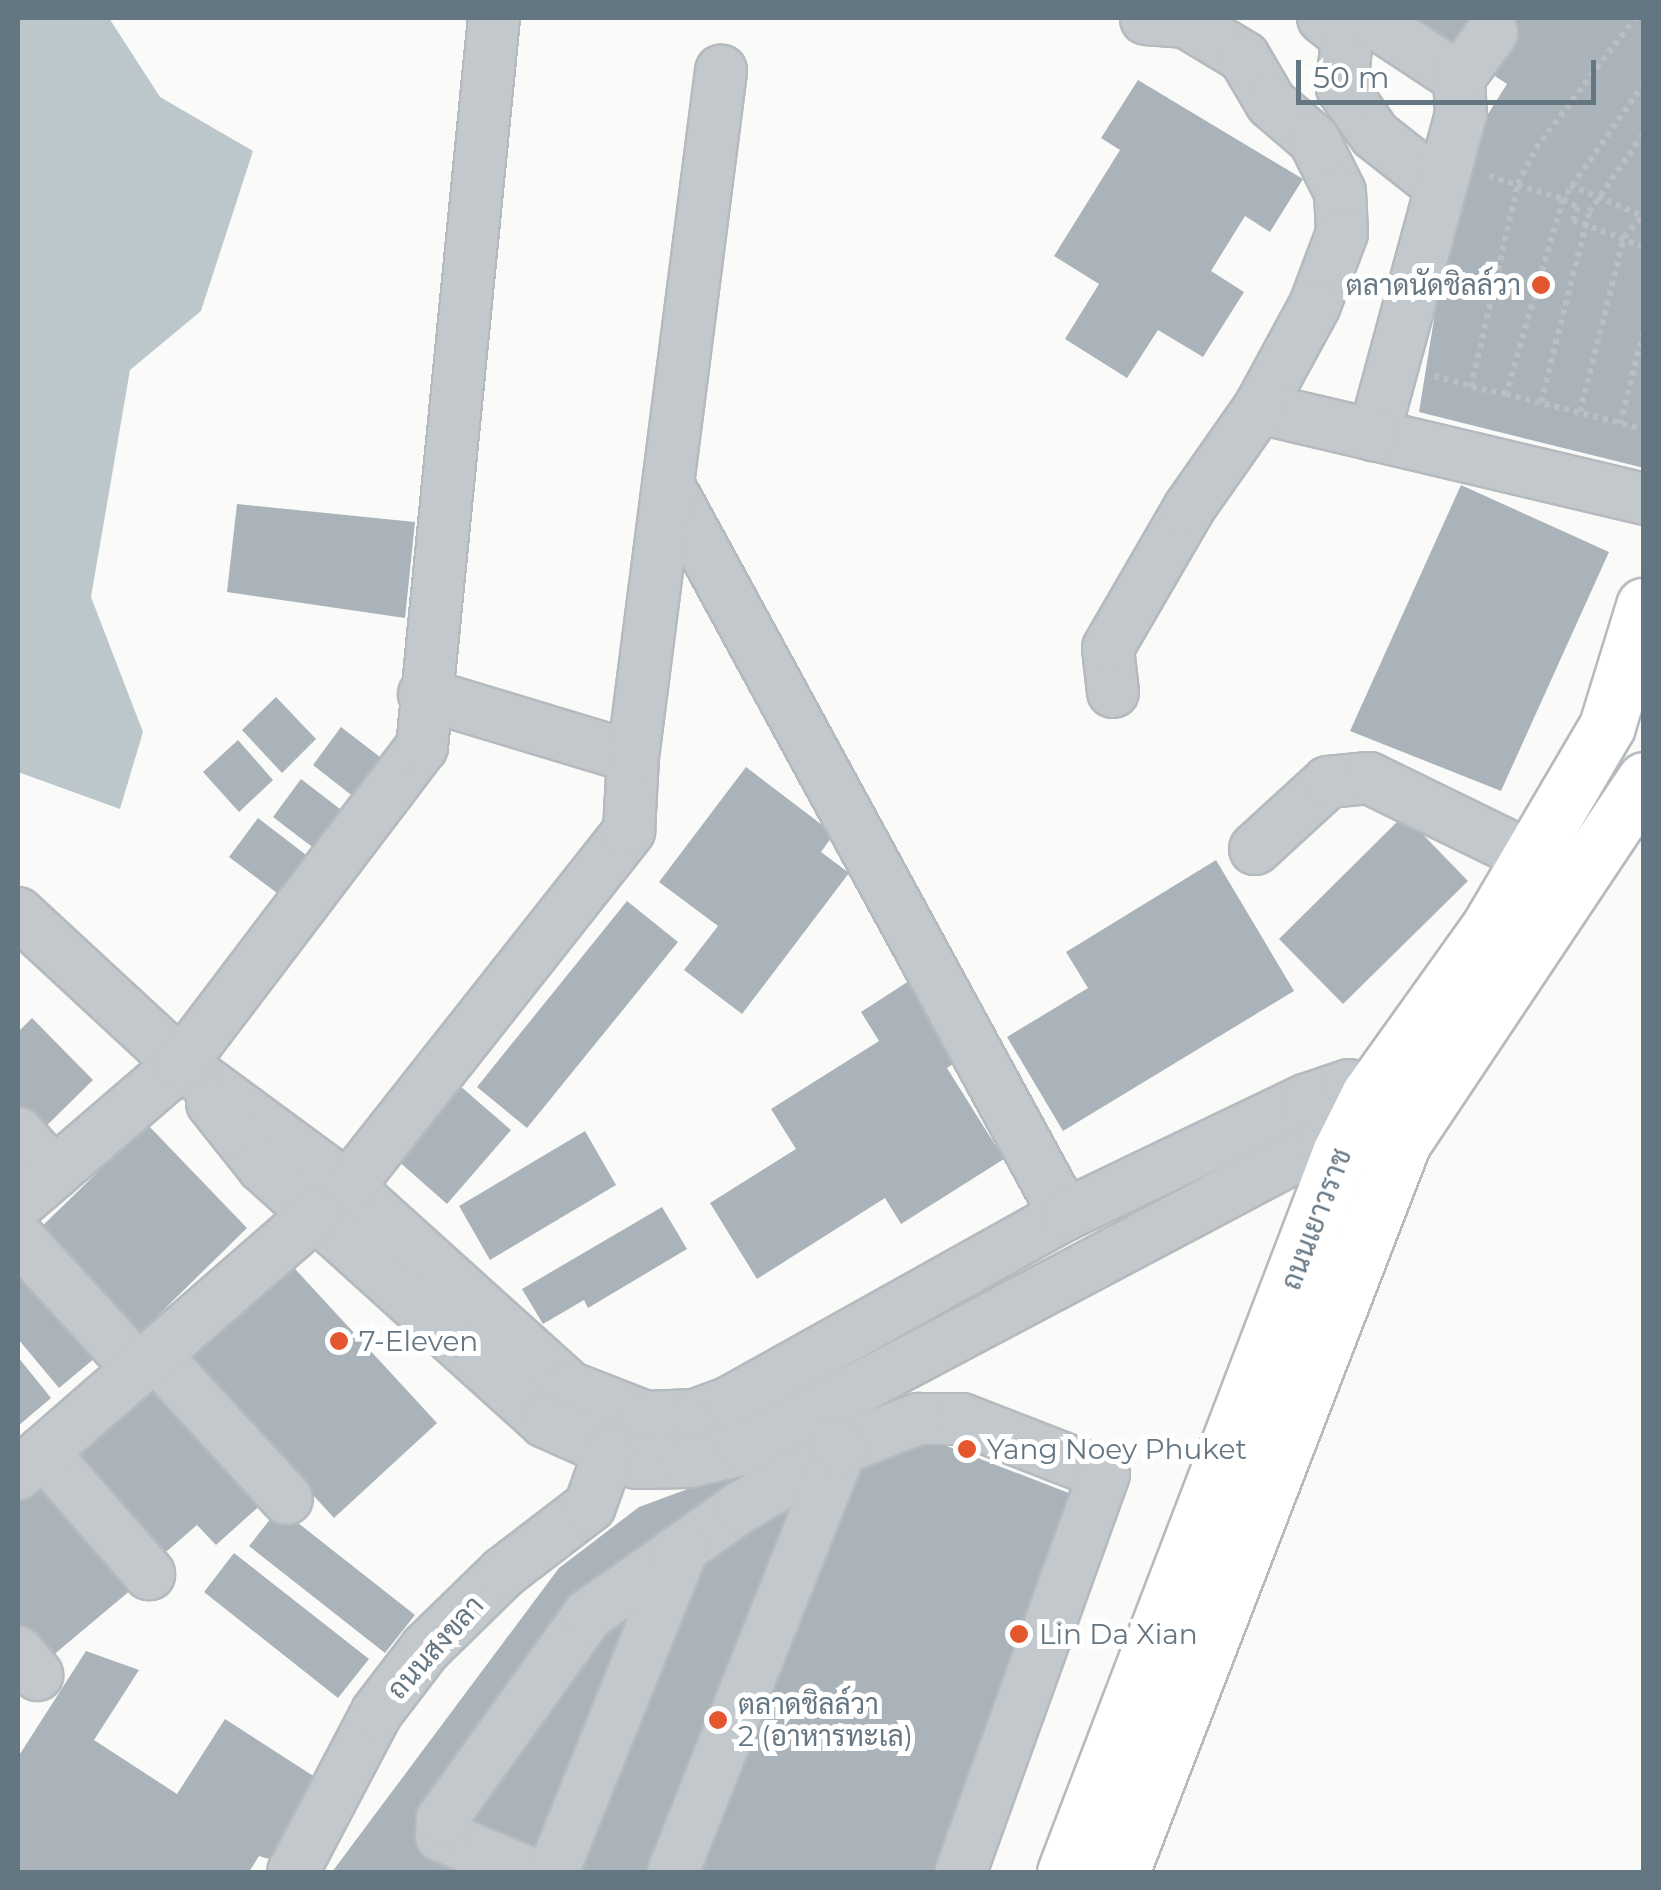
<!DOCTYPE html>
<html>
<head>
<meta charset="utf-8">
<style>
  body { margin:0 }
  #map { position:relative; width:1661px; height:1890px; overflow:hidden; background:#fafaf8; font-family:Montserrat,Sarabun,sans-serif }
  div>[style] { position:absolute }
  .water>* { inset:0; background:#bbc7cb }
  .building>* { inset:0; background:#aab3b9 }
  .path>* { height:6px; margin-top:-3px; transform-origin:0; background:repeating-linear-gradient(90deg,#bbbfc2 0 5px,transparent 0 10px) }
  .roads { filter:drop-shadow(2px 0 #b5babe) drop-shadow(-2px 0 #b5babe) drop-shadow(0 2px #b5babe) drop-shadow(0 -2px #b5babe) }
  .minor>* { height:50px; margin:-25px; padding:0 25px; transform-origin:25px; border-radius:25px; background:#c3c8cc }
  .major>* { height:55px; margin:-27.5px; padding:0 27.5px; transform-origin:27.5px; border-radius:27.5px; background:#fff }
  .dots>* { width:28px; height:28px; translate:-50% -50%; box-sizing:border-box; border:5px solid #fff; border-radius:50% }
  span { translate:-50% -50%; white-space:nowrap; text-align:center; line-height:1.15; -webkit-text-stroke:10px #fff; paint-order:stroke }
  .poi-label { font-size:28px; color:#657683 }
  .right { translate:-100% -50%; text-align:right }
  .left { translate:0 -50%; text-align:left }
  .street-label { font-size:28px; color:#657683 }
  .frame { position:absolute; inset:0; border:20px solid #657683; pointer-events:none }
  .scale { position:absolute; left:1296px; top:60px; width:300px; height:45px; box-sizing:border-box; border:5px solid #657683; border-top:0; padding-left:12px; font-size:30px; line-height:35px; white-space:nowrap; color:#657683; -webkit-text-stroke:8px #fff; paint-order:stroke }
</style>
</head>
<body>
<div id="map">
  <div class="water">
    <div style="clip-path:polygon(18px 18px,109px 18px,160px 97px,253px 151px,201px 311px,130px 370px,91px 597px,143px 732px,120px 809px,18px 772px)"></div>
  </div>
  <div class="building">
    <div style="clip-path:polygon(1407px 18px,1644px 18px,1644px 468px,1419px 412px,1460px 158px,1507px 84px)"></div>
    <div style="clip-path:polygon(1138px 80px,1303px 179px,1270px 232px,1245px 216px,1211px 271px,1244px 292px,1203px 357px,1158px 330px,1127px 378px,1065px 339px,1099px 284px,1054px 256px,1120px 150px,1101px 138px)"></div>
    <div style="clip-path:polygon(1461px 485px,1609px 552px,1501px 791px,1350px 731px)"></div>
    <div style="clip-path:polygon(237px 504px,415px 522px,405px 618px,227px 592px)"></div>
    <div style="clip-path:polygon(276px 697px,316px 739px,282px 773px,242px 730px)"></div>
    <div style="clip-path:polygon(341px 727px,393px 767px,364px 805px,313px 765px)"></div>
    <div style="clip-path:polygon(238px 740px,273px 780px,239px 812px,203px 772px)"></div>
    <div style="clip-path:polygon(746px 767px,834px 834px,821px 852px,849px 873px,742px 1014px,684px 970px,718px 926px,659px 882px)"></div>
    <div style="clip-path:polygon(301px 779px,353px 819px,324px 856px,273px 817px)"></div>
    <div style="clip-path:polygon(1404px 815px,1468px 881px,1343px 1004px,1279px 939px)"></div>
    <div style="clip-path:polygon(258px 818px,310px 858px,281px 896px,229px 857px)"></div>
    <div style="clip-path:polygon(1216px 860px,1294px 991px,1063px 1131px,1007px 1037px,1088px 988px,1066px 952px)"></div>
    <div style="clip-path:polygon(627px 901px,678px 942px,527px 1128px,477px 1087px)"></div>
    <div style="clip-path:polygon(912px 979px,962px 1058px,947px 1068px,1004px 1159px,901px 1224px,885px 1198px,757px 1279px,710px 1203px,796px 1149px,771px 1109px,879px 1041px,861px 1012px)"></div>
    <div style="clip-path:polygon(32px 1018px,93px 1080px,34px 1138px,18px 1121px,18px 1032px)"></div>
    <div style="clip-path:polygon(459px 1085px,511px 1130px,447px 1204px,396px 1159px)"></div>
    <div style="clip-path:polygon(147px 1124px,247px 1228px,135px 1338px,34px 1234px)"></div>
    <div style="clip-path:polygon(585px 1131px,616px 1185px,490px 1260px,459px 1206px)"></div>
    <div style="clip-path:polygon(662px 1207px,687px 1249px,588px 1308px,584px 1300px,543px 1324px,522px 1289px)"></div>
    <div style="clip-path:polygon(18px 1255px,101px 1353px,59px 1388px,18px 1339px)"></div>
    <div style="clip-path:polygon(285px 1258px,437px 1423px,334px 1518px,183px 1353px)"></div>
    <div style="clip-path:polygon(18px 1357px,51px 1398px,18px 1426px)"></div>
    <div style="clip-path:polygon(154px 1376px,265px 1501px,216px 1545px,197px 1525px,159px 1558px,67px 1454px)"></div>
    <div style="clip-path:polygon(877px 1419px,1074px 1495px,933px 1872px,332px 1872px,559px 1568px,639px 1507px)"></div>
    <div style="clip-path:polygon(45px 1473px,138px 1584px,45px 1662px,18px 1630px,18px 1496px)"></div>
    <div style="clip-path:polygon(279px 1508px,415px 1615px,385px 1653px,249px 1546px)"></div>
    <div style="clip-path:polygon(234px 1553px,369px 1659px,338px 1698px,204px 1592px)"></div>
    <div style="clip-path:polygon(86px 1651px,139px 1670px,94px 1740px,177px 1794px,225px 1719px,315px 1777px,269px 1859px,259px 1856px,249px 1872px,18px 1872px,18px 1757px)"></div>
  </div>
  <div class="path">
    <div style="left:1644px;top:83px;width:141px;rotate:124.9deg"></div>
    <div style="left:1563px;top:199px;width:203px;rotate:106.3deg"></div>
    <div style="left:1506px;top:394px;width:142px;rotate:14.2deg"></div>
    <div style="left:1489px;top:176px;width:77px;rotate:17.3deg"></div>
    <div style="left:1563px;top:199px;width:17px;rotate:28deg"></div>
    <div style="left:1578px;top:207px;width:14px;rotate:111deg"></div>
    <div style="left:1573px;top:220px;width:76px;rotate:20.8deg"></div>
    <div style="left:1570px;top:185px;width:78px;rotate:23.3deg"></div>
    <div style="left:1434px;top:376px;width:38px;rotate:15deg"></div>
    <div style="left:1506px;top:394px;width:36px;rotate:-169deg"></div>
    <div style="left:1471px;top:387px;width:208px;rotate:-77deg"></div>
    <div style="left:1518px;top:184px;width:40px;rotate:-63.4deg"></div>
    <div style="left:1536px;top:148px;width:163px;rotate:-52.7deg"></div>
    <div style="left:1541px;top:402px;width:196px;rotate:-75.8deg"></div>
    <div style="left:1589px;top:212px;width:96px;rotate:-55.2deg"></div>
    <div style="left:1580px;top:412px;width:180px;rotate:-75.9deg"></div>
    <div style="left:1624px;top:237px;width:30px;rotate:-48deg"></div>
    <div style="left:1620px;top:424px;width:98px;rotate:-75.8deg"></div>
  </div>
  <div class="roads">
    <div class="minor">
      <div style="left:1323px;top:18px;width:31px;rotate:38deg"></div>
      <div style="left:1347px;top:37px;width:51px;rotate:95.6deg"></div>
      <div style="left:1342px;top:88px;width:57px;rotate:54.9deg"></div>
      <div style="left:1375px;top:135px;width:79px;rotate:38.3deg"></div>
      <div style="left:1368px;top:18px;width:109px;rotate:33.4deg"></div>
      <div style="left:1459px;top:78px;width:36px;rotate:87deg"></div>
      <div style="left:1461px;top:114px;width:333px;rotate:105.2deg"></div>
      <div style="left:1374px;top:435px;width:277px;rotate:13.3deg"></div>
      <div style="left:1146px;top:19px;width:40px;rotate:4.3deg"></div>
      <div style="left:1186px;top:22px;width:68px;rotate:31.1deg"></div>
      <div style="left:1244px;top:57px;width:53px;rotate:59.6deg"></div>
      <div style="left:1271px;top:103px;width:57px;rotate:40.7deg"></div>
      <div style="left:1314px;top:140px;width:58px;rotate:63.4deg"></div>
      <div style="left:1340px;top:192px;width:41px;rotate:87.2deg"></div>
      <div style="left:1342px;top:233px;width:77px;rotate:110.6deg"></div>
      <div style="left:1315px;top:305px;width:117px;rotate:118.5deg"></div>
      <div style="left:1259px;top:408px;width:118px;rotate:13.2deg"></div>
      <div style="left:1459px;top:78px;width:56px;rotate:-53.7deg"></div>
      <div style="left:671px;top:490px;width:825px;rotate:61.48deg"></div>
      <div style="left:1113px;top:692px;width:44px;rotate:-96.5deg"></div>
      <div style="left:1108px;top:648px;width:162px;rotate:-59.9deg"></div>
      <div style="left:1189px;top:508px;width:122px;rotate:-55deg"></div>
      <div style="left:424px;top:694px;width:218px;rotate:16.8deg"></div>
      <div style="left:1255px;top:849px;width:99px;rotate:-42.5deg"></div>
      <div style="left:1328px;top:782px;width:41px;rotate:-5.6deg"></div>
      <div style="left:1369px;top:778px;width:180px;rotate:26deg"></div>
      <div style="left:18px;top:913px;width:222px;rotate:42.8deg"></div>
      <div style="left:181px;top:1064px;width:207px;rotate:36.4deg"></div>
      <div style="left:348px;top:1187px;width:298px;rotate:42.1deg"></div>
      <div style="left:569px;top:1387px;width:83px;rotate:21.3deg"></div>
      <div style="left:646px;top:1417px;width:49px;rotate:-2.3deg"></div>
      <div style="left:695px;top:1415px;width:37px;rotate:-20deg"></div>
      <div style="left:730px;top:1402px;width:384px;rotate:-29.2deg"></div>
      <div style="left:1065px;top:1215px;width:266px;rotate:-25.6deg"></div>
      <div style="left:1305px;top:1100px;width:46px;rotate:-18.8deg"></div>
      <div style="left:1349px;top:1085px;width:61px;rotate:27.4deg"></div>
      <div style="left:212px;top:1103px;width:82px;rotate:51.4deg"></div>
      <div style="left:263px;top:1167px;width:380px;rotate:42.1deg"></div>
      <div style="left:545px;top:1422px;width:101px;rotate:24deg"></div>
      <div style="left:637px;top:1463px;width:51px;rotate:-1.1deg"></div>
      <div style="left:688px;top:1462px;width:55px;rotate:-12.5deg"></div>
      <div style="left:742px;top:1450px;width:654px;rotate:-27.9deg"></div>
      <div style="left:1320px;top:1144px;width:61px;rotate:22deg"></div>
      <div style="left:18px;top:1133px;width:54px;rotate:48deg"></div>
      <div style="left:348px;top:1187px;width:454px;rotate:-51.7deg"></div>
      <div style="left:629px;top:831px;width:74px;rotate:-86.9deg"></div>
      <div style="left:633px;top:757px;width:692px;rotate:-82.69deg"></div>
      <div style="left:18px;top:1204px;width:215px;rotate:-40.7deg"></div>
      <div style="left:181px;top:1064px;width:398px;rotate:-52.8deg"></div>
      <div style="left:422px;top:747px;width:733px;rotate:-84.36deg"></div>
      <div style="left:18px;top:1237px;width:178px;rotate:47.7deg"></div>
      <div style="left:155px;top:1355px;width:195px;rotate:47.5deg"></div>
      <div style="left:43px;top:1452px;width:162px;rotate:49deg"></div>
      <div style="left:18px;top:1474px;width:395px;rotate:-41.1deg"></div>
      <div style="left:18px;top:1652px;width:30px;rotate:50deg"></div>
      <div style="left:293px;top:1872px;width:181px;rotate:-62.3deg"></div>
      <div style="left:377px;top:1712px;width:81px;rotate:-52.6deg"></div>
      <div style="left:426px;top:1648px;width:109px;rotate:-44.3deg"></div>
      <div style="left:504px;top:1572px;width:108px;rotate:-37.5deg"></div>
      <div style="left:590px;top:1506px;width:56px;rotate:-70.3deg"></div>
      <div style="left:528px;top:1872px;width:94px;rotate:-157.5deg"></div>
      <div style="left:441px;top:1836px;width:17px;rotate:-87deg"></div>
      <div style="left:442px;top:1819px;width:251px;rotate:-54.4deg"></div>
      <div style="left:588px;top:1615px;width:187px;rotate:-35.2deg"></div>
      <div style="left:741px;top:1507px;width:116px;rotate:-30.1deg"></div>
      <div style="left:841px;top:1449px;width:83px;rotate:-21.3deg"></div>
      <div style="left:918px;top:1419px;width:44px"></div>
      <div style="left:962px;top:1419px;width:152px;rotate:21.2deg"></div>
      <div style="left:1104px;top:1474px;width:423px;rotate:109.8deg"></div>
      <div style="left:553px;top:1872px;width:349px;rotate:-68.1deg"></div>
      <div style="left:673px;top:1872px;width:455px;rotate:-68.3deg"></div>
      <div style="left:841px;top:1449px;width:9px;rotate:-122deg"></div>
    </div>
    <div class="major">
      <div style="left:1065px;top:1872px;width:770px;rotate:-69.07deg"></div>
      <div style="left:1340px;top:1153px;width:65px;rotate:-63.4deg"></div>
      <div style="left:1369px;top:1095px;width:204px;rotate:-54.4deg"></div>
      <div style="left:1488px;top:929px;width:235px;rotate:-59.6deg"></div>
      <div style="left:1607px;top:726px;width:126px;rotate:-72.9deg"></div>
      <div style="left:1121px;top:1872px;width:783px;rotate:-68.88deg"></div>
      <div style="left:1403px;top:1142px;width:435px;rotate:-56.3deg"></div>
    </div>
  </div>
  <div class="dots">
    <div style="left:1541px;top:285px;background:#e4572e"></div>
    <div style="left:339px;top:1341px;background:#e4572e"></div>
    <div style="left:967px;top:1449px;background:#e4572e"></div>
    <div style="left:1019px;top:1634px;background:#e4572e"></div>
    <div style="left:718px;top:1720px;background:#e4572e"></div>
  </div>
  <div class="poi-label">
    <span class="right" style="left:1521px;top:285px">ตลาดนัดชิลล์วา</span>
    <span class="left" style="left:359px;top:1341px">7-Eleven</span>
    <span class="left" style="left:987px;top:1449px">Yang Noey Phuket</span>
    <span class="left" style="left:1039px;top:1634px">Lin Da Xian</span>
    <span class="left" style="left:738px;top:1720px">ตลาดชิลล์วา<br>2 (อาหารทะเล)</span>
  </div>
  <div class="street-label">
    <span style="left:1316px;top:1219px;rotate:-69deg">ถนนเยาวราช</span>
    <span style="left:435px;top:1647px;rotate:-48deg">ถนนสงขลา</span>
  </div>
  <div class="frame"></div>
  <div class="scale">50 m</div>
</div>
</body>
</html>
